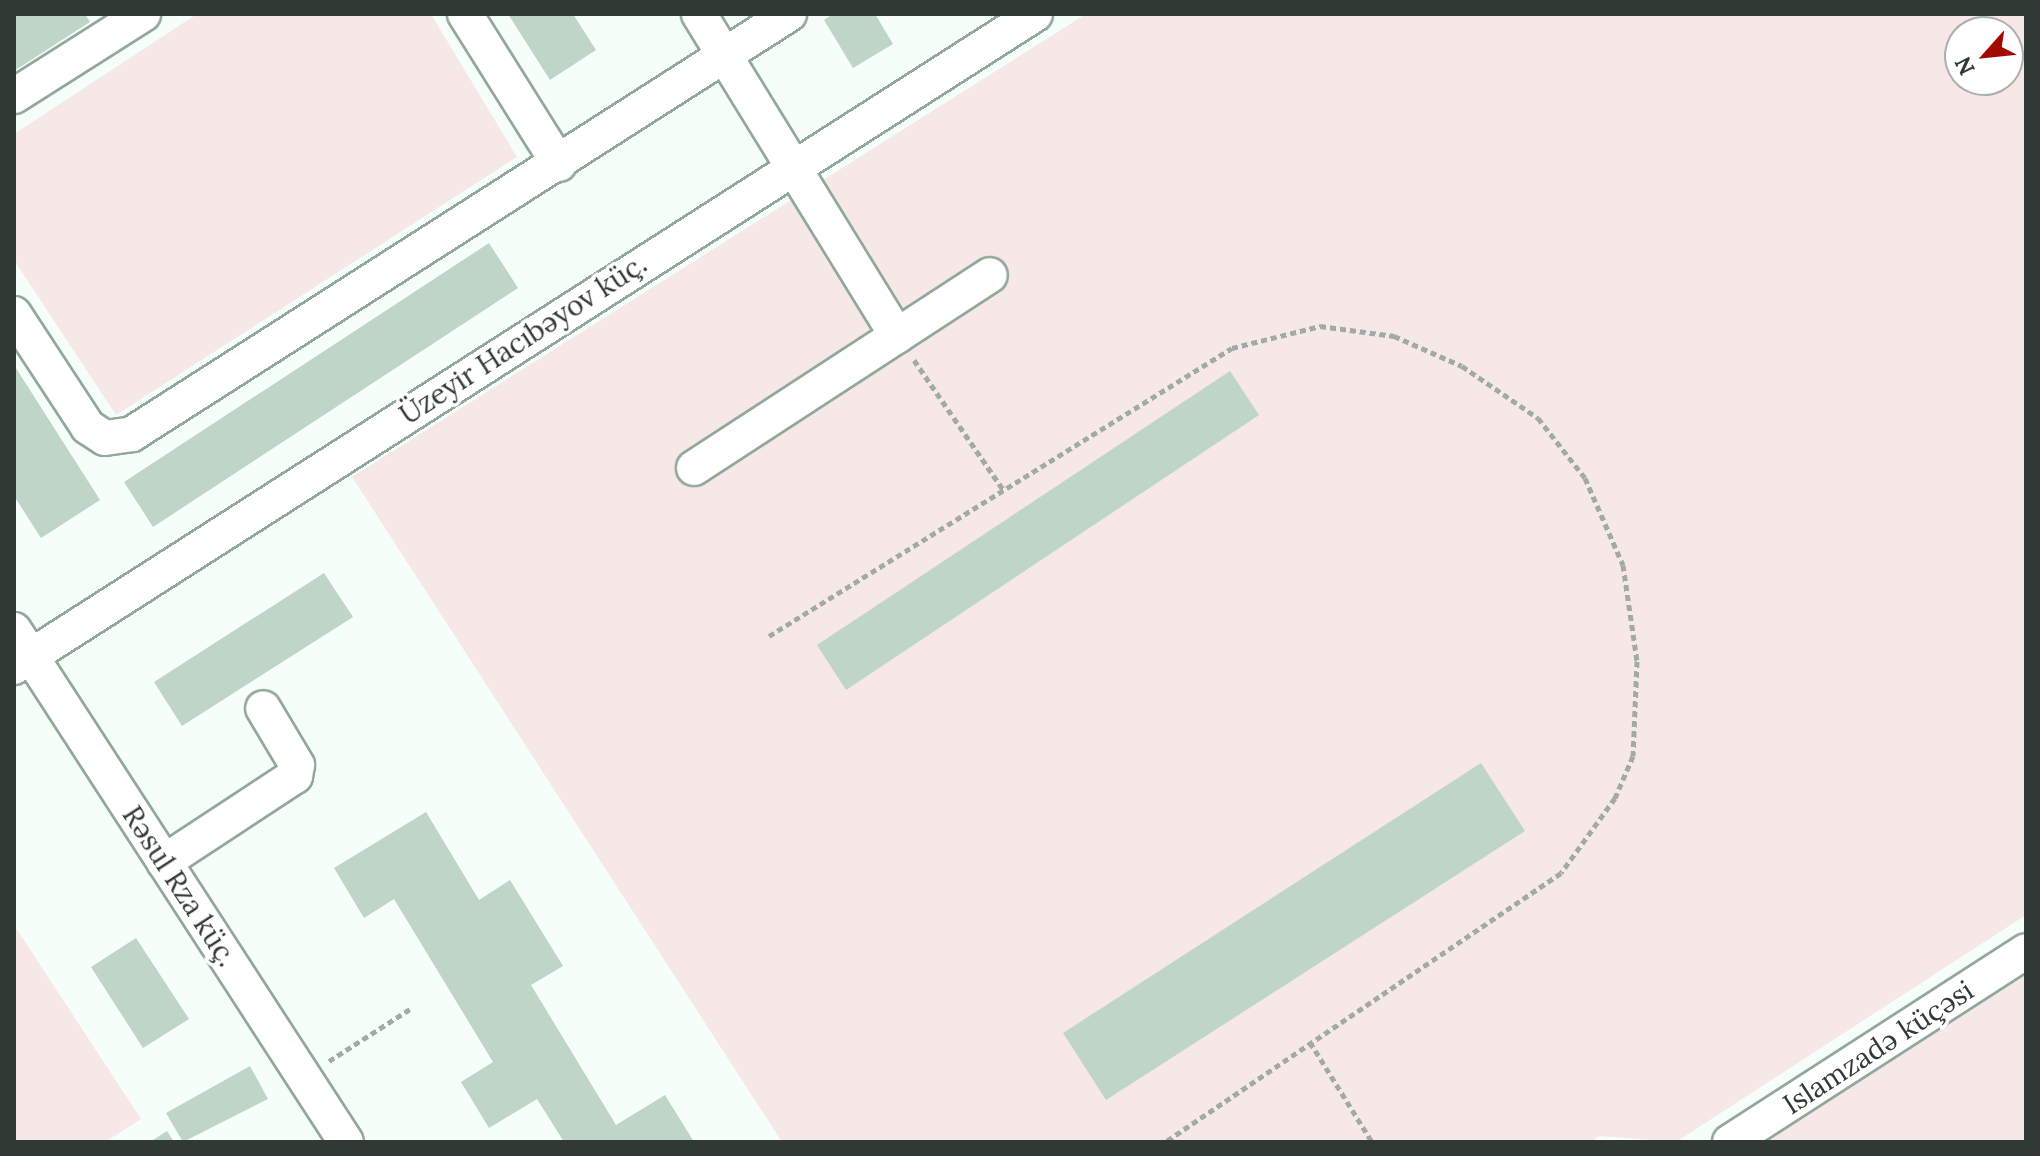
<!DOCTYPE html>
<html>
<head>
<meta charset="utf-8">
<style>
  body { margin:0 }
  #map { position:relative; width:2040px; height:1156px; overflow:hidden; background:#f5fef8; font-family:Lora,serif }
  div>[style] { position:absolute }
  .green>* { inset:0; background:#f6e8e6 }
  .building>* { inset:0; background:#bed5c7 }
  .path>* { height:5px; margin-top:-2.5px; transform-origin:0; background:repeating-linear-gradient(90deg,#a1aaa4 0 6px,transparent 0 10px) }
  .roads { filter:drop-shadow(2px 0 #92a89a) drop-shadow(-2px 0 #92a89a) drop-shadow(0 2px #92a89a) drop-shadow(0 -2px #92a89a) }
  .minor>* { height:34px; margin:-17px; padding:0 17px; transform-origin:17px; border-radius:17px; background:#fff }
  span { translate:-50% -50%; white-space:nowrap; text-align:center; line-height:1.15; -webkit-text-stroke:7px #fff; paint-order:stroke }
  .street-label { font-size:28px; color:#303933 }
  .frame { position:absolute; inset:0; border:16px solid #303933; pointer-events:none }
  .north { position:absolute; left:1944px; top:16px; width:80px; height:80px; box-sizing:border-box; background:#fff; border:2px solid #acb0ad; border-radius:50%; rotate:243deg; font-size:22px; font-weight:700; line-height:32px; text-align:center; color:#303933 }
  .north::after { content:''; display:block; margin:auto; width:28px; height:36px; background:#a20a01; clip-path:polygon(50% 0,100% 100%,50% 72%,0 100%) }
</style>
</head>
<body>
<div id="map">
  <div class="green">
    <div style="clip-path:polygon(197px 14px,431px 14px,517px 157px,116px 415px,14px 260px,14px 134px)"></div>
    <div style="clip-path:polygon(evenodd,1086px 14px,2026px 14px,2026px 915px,1676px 1142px,1600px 1136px,1590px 1142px,782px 1142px,352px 477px,1086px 14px,1960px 32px,2008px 32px,2008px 80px,1960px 80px,1960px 32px)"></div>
    <div style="clip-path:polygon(14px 925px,141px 1119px,105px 1142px,14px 1142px)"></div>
    <div style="clip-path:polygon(2026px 974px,2026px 1142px,1764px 1142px)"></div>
  </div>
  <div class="building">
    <div style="clip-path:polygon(14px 14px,85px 14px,90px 22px,14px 71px)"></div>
    <div style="clip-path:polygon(508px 14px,573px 14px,596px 50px,550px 80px)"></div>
    <div style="clip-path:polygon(833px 14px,875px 14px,893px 44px,853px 68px,824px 20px)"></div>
    <div style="clip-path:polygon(489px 243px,518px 288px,153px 527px,124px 482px)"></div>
    <div style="clip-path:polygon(14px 365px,100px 500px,41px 538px,14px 496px)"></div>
    <div style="clip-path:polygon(1230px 371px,1259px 415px,846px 690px,817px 645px)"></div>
    <div style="clip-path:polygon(324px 573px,353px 617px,182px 726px,154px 682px)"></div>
    <div style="clip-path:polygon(1481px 763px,1525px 831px,1106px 1100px,1063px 1033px)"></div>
    <div style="clip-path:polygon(426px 812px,479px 900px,510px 880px,563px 966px,531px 985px,616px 1125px,665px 1095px,694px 1142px,564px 1142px,537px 1099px,489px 1128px,461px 1082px,493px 1062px,394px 899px,364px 918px,334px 868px)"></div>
    <div style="clip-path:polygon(136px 938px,189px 1019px,143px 1048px,91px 967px)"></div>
    <div style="clip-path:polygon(250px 1066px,268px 1099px,183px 1142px,166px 1113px)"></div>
    <div style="clip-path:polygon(167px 1131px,174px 1142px,150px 1142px)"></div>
  </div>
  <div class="path">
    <div style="left:914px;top:360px;width:159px;rotate:55.5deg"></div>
    <div style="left:769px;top:636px;width:545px;rotate:-31.88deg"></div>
    <div style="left:1232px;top:348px;width:91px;rotate:-14deg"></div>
    <div style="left:1320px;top:326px;width:75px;rotate:7.7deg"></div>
    <div style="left:1394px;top:336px;width:74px;rotate:23.8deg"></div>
    <div style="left:1462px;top:366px;width:92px;rotate:34.4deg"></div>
    <div style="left:1538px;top:418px;width:76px;rotate:51.9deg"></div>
    <div style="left:1585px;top:478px;width:95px;rotate:66.4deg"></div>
    <div style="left:1623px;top:565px;width:97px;rotate:81.7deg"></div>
    <div style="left:1637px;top:661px;width:95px;rotate:92.4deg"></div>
    <div style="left:1633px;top:756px;width:46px;rotate:113.2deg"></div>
    <div style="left:1615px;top:798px;width:92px;rotate:125.8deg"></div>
    <div style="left:1561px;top:873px;width:477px;rotate:145.8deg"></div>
    <div style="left:1310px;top:1042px;width:118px;rotate:58.2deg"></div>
    <div style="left:329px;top:1061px;width:96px;rotate:-32.7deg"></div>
  </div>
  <div class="roads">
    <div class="minor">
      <div style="left:465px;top:14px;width:177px;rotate:57.9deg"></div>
      <div style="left:699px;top:14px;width:378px;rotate:58.4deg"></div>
      <div style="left:14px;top:96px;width:153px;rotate:-32.4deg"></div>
      <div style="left:14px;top:314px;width:135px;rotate:56.8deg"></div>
      <div style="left:88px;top:427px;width:20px;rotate:33deg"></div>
      <div style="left:105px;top:438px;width:27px;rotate:-8deg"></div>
      <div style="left:132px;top:434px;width:780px;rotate:-32.59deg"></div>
      <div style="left:694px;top:468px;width:353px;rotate:-33.1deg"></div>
      <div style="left:14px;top:630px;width:610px;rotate:57.04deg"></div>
      <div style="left:14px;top:667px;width:1212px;rotate:-32.6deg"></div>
      <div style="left:164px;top:862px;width:157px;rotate:-33.3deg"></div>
      <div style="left:295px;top:776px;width:11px;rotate:-80deg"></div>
      <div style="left:297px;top:765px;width:66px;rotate:-120.8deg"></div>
      <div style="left:1730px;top:1142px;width:352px;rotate:-32.8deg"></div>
    </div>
  </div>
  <div class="street-label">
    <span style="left:523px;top:339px;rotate:-33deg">Üzeyir Hacıbəyov küç.</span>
    <span style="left:180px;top:886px;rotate:57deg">Rəsul Rza küç.</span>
    <span style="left:1878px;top:1047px;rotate:-33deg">Islamzadə küçəsi</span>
  </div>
  <div class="frame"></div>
  <div class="north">N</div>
</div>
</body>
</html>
